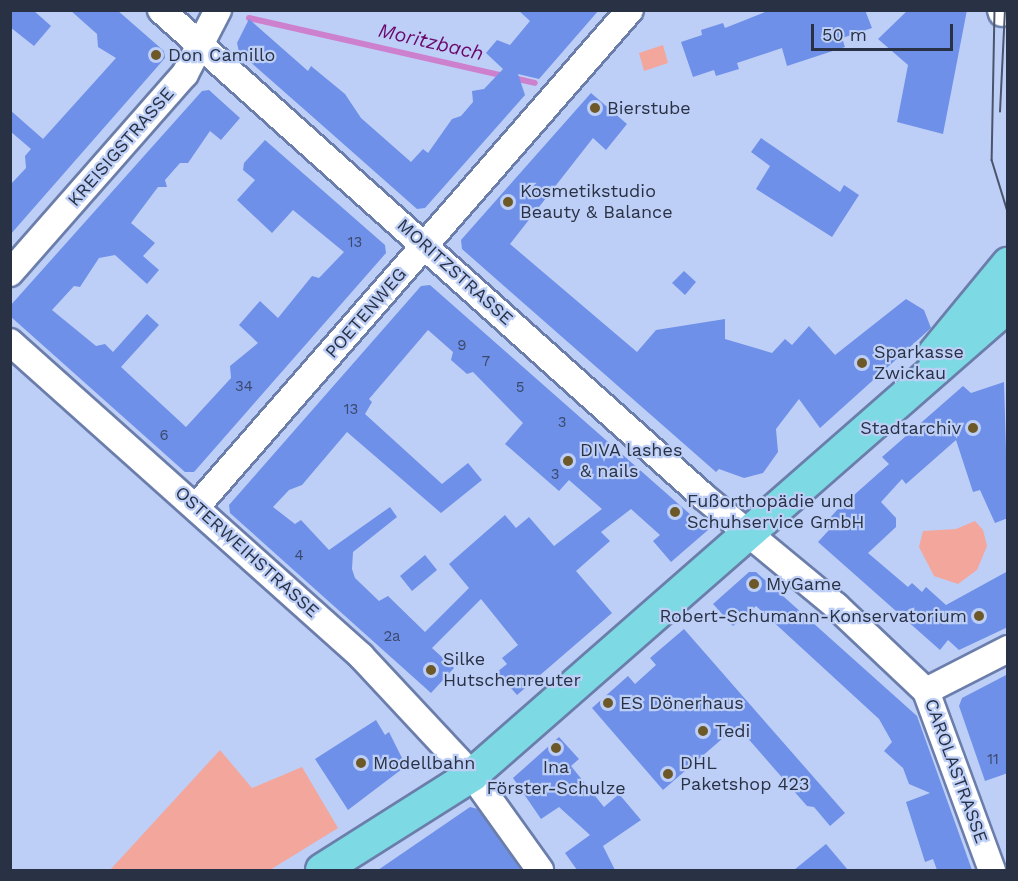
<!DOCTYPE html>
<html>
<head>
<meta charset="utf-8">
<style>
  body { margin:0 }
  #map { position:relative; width:1018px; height:881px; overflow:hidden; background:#becff7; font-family:"Work Sans",sans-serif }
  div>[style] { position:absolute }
  .green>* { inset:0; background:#f2a69c }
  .stream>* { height:6px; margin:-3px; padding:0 3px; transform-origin:3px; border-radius:3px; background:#cd80cd }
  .building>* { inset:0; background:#6e90e8 }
  .roads { filter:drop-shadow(2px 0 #6b7eab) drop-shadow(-2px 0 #6b7eab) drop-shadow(0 2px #6b7eab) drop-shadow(0 -2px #6b7eab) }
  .minor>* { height:26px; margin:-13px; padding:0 13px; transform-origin:13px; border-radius:13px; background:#fff }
  .major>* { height:32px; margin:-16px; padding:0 16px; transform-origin:16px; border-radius:16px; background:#7dd9e3 }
  .tram>* { height:1.5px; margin:-0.75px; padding:0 0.75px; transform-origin:0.75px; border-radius:0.75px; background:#4a546c }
  .dots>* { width:16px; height:16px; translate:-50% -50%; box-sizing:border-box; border:3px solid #becff7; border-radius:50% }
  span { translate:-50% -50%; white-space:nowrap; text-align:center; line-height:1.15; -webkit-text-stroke:4.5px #becff7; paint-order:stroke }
  .number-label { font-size:15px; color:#3a496d }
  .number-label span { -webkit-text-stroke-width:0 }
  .poi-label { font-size:18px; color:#293144 }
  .left { translate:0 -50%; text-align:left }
  .right { translate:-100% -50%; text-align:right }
  .street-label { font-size:18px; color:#293144 }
  .water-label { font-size:20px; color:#6b086e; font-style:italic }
  .frame { position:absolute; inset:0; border:12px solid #293144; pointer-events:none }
  .scale { position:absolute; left:811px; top:24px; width:142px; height:27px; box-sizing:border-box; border:3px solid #293144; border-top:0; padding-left:8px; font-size:18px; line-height:21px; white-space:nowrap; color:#293144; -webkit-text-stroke:4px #becff7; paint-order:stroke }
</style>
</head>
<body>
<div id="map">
  <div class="green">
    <div style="clip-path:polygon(663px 45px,668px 63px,644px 71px,639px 53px)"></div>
    <div style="clip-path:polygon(975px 521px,983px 530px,987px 546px,977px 570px,958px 584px,934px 576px,919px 547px,923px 531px,956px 529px)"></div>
    <div style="clip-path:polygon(220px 750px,252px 788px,302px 767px,338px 828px,270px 870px,110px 870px)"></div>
  </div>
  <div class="stream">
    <div style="left:249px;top:18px;width:293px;rotate:12.8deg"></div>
  </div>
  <div class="building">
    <div style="clip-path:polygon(10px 10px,33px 10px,51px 26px,34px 46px,10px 27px)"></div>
    <div style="clip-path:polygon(70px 10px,117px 10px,164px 51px,165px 58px,10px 235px,10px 185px,26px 168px,25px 156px,31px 149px,10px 131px,10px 110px,43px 139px,116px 58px,98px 47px,97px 34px)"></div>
    <div style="clip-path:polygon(518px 10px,599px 10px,539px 79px,518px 74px,525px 95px,425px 208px,417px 209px,314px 118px,239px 52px,237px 43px,249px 19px,308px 71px,311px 66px,345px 94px,361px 118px,411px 162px,423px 149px,428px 153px,452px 119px,461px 116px,473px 102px,472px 91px,484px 89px,503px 69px,486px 53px,497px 40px,510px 45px,530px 21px)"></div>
    <div style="clip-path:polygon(770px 10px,865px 10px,872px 28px,842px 38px,845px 47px,787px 66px,782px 48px,737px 63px,739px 69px,716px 76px,714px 70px,693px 77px,681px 42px,702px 35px,701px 30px,723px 23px,725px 28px)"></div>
    <div style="clip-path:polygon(908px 10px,967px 10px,943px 134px,897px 122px,908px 65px,878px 39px)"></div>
    <div style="clip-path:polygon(209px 90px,240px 118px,221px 140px,210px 131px,188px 163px,180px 163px,165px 180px,167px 187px,158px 187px,131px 223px,155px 243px,143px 256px,159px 270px,147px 284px,115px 255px,99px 258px,80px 287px,74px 286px,52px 310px,96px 346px,105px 344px,113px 352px,147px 314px,159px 325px,121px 367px,186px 427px,231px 378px,230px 366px,258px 343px,239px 325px,260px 301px,278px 318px,312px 276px,319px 278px,344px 252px,293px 210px,272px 233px,237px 200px,255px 180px,243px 170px,244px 163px,265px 140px,385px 245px,386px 253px,194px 472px,185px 472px,10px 316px,10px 306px,202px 91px)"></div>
    <div style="clip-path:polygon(591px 93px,627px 124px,606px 150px,593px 138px,510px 244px,637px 352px,656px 330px,725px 319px,725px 339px,772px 353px,785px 339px,792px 345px,809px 326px,835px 355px,906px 299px,924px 310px,931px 328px,820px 428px,799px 399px,776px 429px,778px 452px,763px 473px,744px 478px,719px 469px,716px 472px,462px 249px,461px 240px)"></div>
    <div style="clip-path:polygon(761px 138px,840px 192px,844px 185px,859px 195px,832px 237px,756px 189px,770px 166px,751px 152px)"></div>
    <div style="clip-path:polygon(684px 271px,696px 282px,685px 295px,672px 283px)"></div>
    <div style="clip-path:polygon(evenodd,430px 285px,708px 530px,671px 562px,653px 541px,660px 535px,631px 509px,601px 532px,610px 541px,576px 571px,612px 613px,517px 695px,497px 672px,507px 664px,502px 658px,518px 645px,481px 599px,432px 648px,454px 668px,431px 693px,230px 513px,229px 505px,421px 286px,430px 285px,428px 330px,453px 352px,451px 360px,467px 374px,473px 372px,523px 423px,505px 444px,559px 491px,569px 480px,602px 509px,554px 546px,529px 517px,516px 528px,505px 515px,449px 564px,469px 588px,425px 632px,388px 596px,379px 601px,355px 578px,352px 569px,353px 552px,397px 517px,390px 507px,329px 550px,301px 520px,295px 524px,273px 507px,289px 490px,302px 485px,347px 432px,441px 513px,482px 480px,468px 463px,442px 484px,365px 414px,372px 402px,369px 399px,428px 330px)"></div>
    <div style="clip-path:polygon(1004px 382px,1008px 518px,995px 523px,980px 490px,973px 492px,956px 440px,906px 484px,902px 479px,881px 502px,896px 518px,896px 527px,868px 553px,908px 587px,912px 583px,922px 592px,926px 587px,946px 605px,1008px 571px,1008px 627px,959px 650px,948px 640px,940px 650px,818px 542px,829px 530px,823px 526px,837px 510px,889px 464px,882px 457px,963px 386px,971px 393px)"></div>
    <div style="clip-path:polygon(425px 555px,437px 570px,412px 591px,400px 576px)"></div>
    <div style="clip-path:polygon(749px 572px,756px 572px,917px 716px,972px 870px,937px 870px,933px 859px,925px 862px,906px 802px,930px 793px,909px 784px,903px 768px,884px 751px,892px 742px,879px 719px,756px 606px,733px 626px,713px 604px)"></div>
    <div style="clip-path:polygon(684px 629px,845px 813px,830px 826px,814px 807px,807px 806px,737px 726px,663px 790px,592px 708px,628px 676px,635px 684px,656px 665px,650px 658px)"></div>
    <div style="clip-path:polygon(1008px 674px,1008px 773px,985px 781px,959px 706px,962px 698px)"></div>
    <div style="clip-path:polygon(376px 720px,385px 735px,389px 732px,406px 766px,348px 810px,315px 759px)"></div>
    <div style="clip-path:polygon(559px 737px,579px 759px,571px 766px,604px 807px,619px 794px,641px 820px,603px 846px,615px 870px,577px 870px,565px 853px,590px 835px,559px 807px,541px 819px,513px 778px)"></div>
    <div style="clip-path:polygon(470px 807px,478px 809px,521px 870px,378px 870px)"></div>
    <div style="clip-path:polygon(826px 844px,848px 870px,794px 870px)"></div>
  </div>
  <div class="roads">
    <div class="minor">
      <div style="left:161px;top:10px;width:728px;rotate:41.88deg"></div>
      <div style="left:703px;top:496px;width:173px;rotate:39.6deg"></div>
      <div style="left:836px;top:606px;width:124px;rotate:43.4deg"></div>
      <div style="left:926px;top:691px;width:191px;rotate:69.8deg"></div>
      <div style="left:1001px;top:10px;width:3px;rotate:72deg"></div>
      <div style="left:10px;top:273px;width:265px;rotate:-48.7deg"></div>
      <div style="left:185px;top:74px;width:72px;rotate:-62.7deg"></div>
      <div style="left:10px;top:342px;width:471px;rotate:41.8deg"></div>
      <div style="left:361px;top:656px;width:163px;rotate:47deg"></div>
      <div style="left:472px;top:775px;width:117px;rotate:54.4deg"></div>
      <div style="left:197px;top:506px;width:658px;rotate:-48.88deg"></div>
      <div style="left:926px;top:691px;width:92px;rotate:-27.1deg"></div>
    </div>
    <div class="major">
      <div style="left:934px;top:354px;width:117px;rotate:-50.6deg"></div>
      <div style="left:322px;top:870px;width:178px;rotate:-32.3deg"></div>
      <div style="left:472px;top:775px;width:712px;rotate:-41.19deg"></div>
    </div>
  </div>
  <div class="tram">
    <div style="left:995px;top:10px;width:150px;rotate:91.1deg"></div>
    <div style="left:992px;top:160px;width:54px;rotate:72.9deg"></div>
    <div style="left:1000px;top:112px;width:102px;rotate:-87.2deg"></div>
  </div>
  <div class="dots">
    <div style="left:156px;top:55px;background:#6d5827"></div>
    <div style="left:595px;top:108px;background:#6d5827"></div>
    <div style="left:508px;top:202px;background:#6d5827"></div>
    <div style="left:862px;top:363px;background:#6d5827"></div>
    <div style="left:973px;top:428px;background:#6d5827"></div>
    <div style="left:568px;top:461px;background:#6d5827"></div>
    <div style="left:675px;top:512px;background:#6d5827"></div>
    <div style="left:754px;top:584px;background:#6d5827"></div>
    <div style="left:979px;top:616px;background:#6d5827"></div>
    <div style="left:431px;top:670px;background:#6d5827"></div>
    <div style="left:608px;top:703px;background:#6d5827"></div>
    <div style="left:703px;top:731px;background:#6d5827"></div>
    <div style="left:556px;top:748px;background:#6d5827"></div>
    <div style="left:361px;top:763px;background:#6d5827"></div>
    <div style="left:668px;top:774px;background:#6d5827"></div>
  </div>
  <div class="number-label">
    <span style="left:355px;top:243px">13</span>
    <span style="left:462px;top:346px">9</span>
    <span style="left:486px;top:362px">7</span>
    <span style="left:244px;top:387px">34</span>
    <span style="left:520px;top:388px">5</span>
    <span style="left:351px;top:410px">13</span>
    <span style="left:562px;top:423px">3</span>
    <span style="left:164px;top:436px">6</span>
    <span style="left:555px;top:475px">3</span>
    <span style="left:299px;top:556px">4</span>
    <span style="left:392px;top:637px">2a</span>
    <span style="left:993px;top:760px">11</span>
  </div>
  <div class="poi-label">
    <span class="left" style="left:168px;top:55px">Don Camillo</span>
    <span class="left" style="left:607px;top:108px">Bierstube</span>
    <span class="left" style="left:520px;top:202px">Kosmetikstudio<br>Beauty &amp; Balance</span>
    <span class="left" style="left:874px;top:363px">Sparkasse<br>Zwickau</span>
    <span class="right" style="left:961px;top:428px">Stadtarchiv</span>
    <span class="left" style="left:580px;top:461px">DIVA lashes<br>&amp; nails</span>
    <span class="left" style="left:687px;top:512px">Fußorthopädie und<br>Schuhservice GmbH</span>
    <span class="left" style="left:766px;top:584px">MyGame</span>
    <span class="right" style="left:967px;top:616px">Robert-Schumann-Konservatorium</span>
    <span class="left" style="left:443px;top:670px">Silke<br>Hutschenreuter</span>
    <span class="left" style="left:620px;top:703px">ES Dönerhaus</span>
    <span class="left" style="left:715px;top:731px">Tedi</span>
    <span class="left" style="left:373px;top:763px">Modellbahn</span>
    <span class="left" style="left:680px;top:774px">DHL<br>Paketshop 423</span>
    <span style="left:556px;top:778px">Ina<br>Förster-Schulze</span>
  </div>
  <div class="street-label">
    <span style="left:121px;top:147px;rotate:-49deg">KREISIGSTRASSE</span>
    <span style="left:455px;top:272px;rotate:42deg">MORITZSTRASSE</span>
    <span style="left:366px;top:313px;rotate:-49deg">POETENWEG</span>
    <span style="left:247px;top:552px;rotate:42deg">OSTERWEIHSTRASSE</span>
    <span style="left:956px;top:771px;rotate:70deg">CAROLASTRASSE</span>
  </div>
  <div class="water-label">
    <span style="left:431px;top:42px;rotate:13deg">Moritzbach</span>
  </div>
  <div class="frame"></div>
  <div class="scale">50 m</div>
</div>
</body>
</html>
